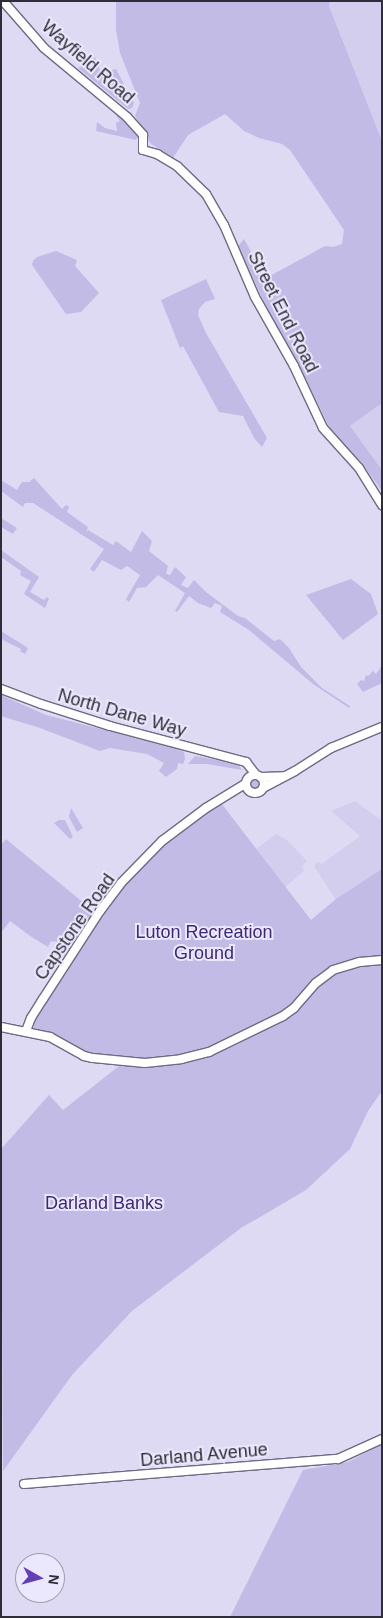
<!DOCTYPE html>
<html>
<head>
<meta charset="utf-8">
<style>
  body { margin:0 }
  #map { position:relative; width:383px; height:1618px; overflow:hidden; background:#dedaf4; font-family:Helvetica,sans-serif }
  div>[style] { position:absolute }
  .built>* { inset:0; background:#d3cdee }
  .green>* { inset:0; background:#c2bbe6 }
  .round { border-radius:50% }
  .roads { filter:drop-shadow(1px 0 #6e6a81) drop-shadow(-1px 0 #6e6a81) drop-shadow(0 1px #6e6a81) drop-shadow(0 -1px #6e6a81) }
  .secondary>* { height:8px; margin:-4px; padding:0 4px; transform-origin:4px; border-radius:4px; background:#fff }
  .secondary>.ring { margin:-4px; padding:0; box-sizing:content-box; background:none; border:8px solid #fff; border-radius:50% }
  span { translate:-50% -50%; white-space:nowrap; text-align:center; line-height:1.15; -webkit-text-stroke:4px #ebe8fd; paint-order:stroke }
  .street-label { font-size:18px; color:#2f2d37 }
  .park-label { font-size:18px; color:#3f2972 }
  .frame { position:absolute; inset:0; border:2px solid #2f2d37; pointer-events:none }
  .north { position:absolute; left:15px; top:1553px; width:50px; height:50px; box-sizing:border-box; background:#ebe8fd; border:1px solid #a09dae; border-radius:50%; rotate:97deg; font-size:14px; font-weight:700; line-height:20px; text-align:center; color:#2f2d37 }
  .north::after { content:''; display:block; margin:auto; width:18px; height:22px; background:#653fb7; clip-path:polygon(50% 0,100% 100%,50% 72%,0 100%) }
</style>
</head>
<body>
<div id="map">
  <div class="built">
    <div style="clip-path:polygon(331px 1px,382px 1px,382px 141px,329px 6px)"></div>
    <div style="clip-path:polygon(382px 403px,382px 470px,350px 426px)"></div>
    <div style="clip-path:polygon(355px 801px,382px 821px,382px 869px,336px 900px,314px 866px,318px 862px,322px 864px,360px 836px,331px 811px)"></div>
    <div style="clip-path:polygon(276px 834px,287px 840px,307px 861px,302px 866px,304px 871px,285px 887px,256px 849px)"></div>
  </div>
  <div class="green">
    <div style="clip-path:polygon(116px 1px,330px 1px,329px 6px,382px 141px,382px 403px,350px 426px,382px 470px,382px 491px,361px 462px,331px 431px,304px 375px,270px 315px,238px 246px,244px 239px,266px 278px,325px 246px,333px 247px,342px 244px,344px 230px,290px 150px,282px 144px,259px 138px,244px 131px,225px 114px,188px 135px,173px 158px,150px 143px,135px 116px,140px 103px,120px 53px,116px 30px)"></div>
    <div style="clip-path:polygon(95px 57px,101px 73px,116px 69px,134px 103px,132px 108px,128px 109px,78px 68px)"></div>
    <div style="clip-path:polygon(118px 110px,140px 135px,136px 140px,96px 131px,97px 122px,105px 128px,117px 131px,116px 123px,120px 121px,116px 115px)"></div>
    <div style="clip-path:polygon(56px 251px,77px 260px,75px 266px,99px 293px,81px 312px,66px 314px,32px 265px,33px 261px,37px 257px)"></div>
    <div style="clip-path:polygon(206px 279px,215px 299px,205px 302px,199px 309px,198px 315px,206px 333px,267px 438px,262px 447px,254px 438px,243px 416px,219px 412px,183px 346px,180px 348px,161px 300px)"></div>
    <div style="clip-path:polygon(34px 478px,62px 509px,66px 505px,69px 507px,67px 512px,88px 527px,86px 533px,88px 530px,113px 545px,116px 541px,131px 552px,142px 531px,152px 541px,149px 551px,168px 566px,166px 574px,170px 575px,175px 567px,186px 577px,181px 585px,188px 588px,194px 580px,206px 592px,238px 616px,245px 618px,274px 641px,280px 639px,289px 648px,301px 667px,322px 688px,350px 706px,349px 708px,313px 684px,249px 630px,220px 612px,222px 606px,215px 603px,211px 608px,198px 603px,189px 596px,177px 612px,175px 611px,185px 593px,158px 575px,146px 587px,137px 588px,129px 602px,126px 599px,140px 575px,127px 566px,121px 570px,102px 560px,94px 572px,90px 569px,104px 549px,33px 503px,25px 503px,23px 507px,1px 491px,1px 480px,17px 490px,22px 482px,29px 482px)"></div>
    <div style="clip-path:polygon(1px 518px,17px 528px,13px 534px,1px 527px)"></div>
    <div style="clip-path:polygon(1px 550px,39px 577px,30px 592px,44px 600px,47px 597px,49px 599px,45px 608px,24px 594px,31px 581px,20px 575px,21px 571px,1px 557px)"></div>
    <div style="clip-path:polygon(351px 579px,371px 594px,378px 614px,343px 640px,306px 595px)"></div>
    <div style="clip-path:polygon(1px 631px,28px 648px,25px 654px,20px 651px,21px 649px,1px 639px)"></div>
    <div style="clip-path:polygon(381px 667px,382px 683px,363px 692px,357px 684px,361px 680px,364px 681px,366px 675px,368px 676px,373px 671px,376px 674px)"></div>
    <div style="clip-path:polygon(1px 695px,46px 715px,175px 748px,184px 752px,185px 759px,183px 764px,178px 763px,177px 769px,166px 777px,159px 771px,164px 763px,147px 754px,110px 748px,100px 751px,40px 728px,1px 716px)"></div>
    <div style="clip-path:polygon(195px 756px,224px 761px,239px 766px,242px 770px,207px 764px,188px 764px)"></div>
    <div class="round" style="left:248px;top:778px;width:12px;height:12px"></div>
    <div style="clip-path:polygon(221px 803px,311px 920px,336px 899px,382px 869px,382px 956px,332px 965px,291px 1006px,271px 1020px,201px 1052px,148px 1061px,90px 1056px,34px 1028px,34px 1021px,116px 895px,140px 866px,182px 826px)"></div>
    <div style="clip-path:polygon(71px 808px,83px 828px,77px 832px,69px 817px)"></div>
    <div style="clip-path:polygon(59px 820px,65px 820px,73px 837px,70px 839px,54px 823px)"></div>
    <div style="clip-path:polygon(6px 839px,96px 913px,76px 948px,66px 943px,51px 941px,48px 947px,33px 938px,10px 921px,1px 933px,1px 845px)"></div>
    <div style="clip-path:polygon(382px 962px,382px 1091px,368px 1111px,350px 1149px,306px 1190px,241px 1228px,132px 1311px,72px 1375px,3px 1471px,1px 1149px,49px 1095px,63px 1110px,123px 1063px,145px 1067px,166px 1065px,234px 1046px,291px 1016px,312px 990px,334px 974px,357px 965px)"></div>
    <div style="clip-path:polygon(382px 1444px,382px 1617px,230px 1617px,303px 1470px,348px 1462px)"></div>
  </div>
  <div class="roads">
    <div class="secondary">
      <div style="left:3px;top:1px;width:62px;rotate:48.9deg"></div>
      <div style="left:44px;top:48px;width:108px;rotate:39.7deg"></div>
      <div style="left:127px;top:117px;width:24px;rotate:48deg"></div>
      <div style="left:143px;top:135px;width:15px;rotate:90deg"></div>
      <div style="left:143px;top:150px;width:15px;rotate:16deg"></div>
      <div style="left:157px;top:154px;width:23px;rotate:31deg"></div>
      <div style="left:177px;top:166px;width:40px;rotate:44deg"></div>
      <div style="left:206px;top:194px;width:36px;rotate:60deg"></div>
      <div style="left:224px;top:225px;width:78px;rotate:66.7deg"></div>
      <div style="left:255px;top:297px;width:79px;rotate:60.5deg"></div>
      <div style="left:294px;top:366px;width:68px;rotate:64.9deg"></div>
      <div style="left:323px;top:428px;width:54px;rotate:48deg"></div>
      <div style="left:359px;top:468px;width:44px;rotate:58.1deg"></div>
      <div style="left:1px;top:689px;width:43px;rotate:20.6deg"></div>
      <div style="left:41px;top:704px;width:72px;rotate:17.7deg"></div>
      <div style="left:110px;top:726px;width:141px;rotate:14.8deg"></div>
      <div style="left:246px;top:762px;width:16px;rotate:52deg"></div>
      <div class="ring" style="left:246px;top:775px;width:10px;height:10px"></div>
      <div style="left:261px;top:777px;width:23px;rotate:-2deg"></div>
      <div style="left:263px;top:788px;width:36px;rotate:-28deg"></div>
      <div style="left:295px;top:771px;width:43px;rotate:-32.6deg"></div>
      <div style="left:331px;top:748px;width:55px;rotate:-22.4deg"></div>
      <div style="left:1px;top:1027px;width:50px;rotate:11.5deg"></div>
      <div style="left:50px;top:1037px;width:39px;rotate:29deg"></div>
      <div style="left:84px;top:1056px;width:9px;rotate:13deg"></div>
      <div style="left:93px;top:1058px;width:52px;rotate:5.5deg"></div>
      <div style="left:145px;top:1063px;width:36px;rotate:-6deg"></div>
      <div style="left:181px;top:1059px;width:29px;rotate:-14deg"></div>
      <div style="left:209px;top:1052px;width:82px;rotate:-25.9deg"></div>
      <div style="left:283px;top:1016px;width:14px;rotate:-36deg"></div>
      <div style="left:294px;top:1008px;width:33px;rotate:-49deg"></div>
      <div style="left:316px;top:983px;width:21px;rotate:-37deg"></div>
      <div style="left:333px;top:970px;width:28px;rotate:-17deg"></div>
      <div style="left:360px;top:962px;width:22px;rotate:-5deg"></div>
      <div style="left:26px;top:1031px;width:14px;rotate:-69deg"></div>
      <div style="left:31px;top:1018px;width:22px;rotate:-58deg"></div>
      <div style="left:43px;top:999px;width:105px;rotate:-57.1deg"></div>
      <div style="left:100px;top:911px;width:35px;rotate:-53deg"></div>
      <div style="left:121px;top:883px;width:59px;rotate:-45.7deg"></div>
      <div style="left:162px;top:841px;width:55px;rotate:-36.9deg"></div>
      <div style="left:206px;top:808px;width:46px;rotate:-31.6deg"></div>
      <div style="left:24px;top:1484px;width:315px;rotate:-4.6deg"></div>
      <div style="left:338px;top:1459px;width:48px;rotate:-24.4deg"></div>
    </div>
  </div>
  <div class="street-label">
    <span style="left:88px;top:62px;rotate:41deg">Wayfield Road</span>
    <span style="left:283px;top:312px;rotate:63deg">Street End Road</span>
    <span style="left:122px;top:713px;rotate:16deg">North Dane Way</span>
    <span style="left:75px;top:927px;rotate:-55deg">Capstone Road</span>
    <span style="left:204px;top:1455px;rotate:-5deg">Darland Avenue</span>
  </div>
  <div class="park-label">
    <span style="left:204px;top:943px">Luton Recreation<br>Ground</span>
    <span style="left:104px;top:1203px">Darland Banks</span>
  </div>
  <div class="frame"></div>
  <div class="north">N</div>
</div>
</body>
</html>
